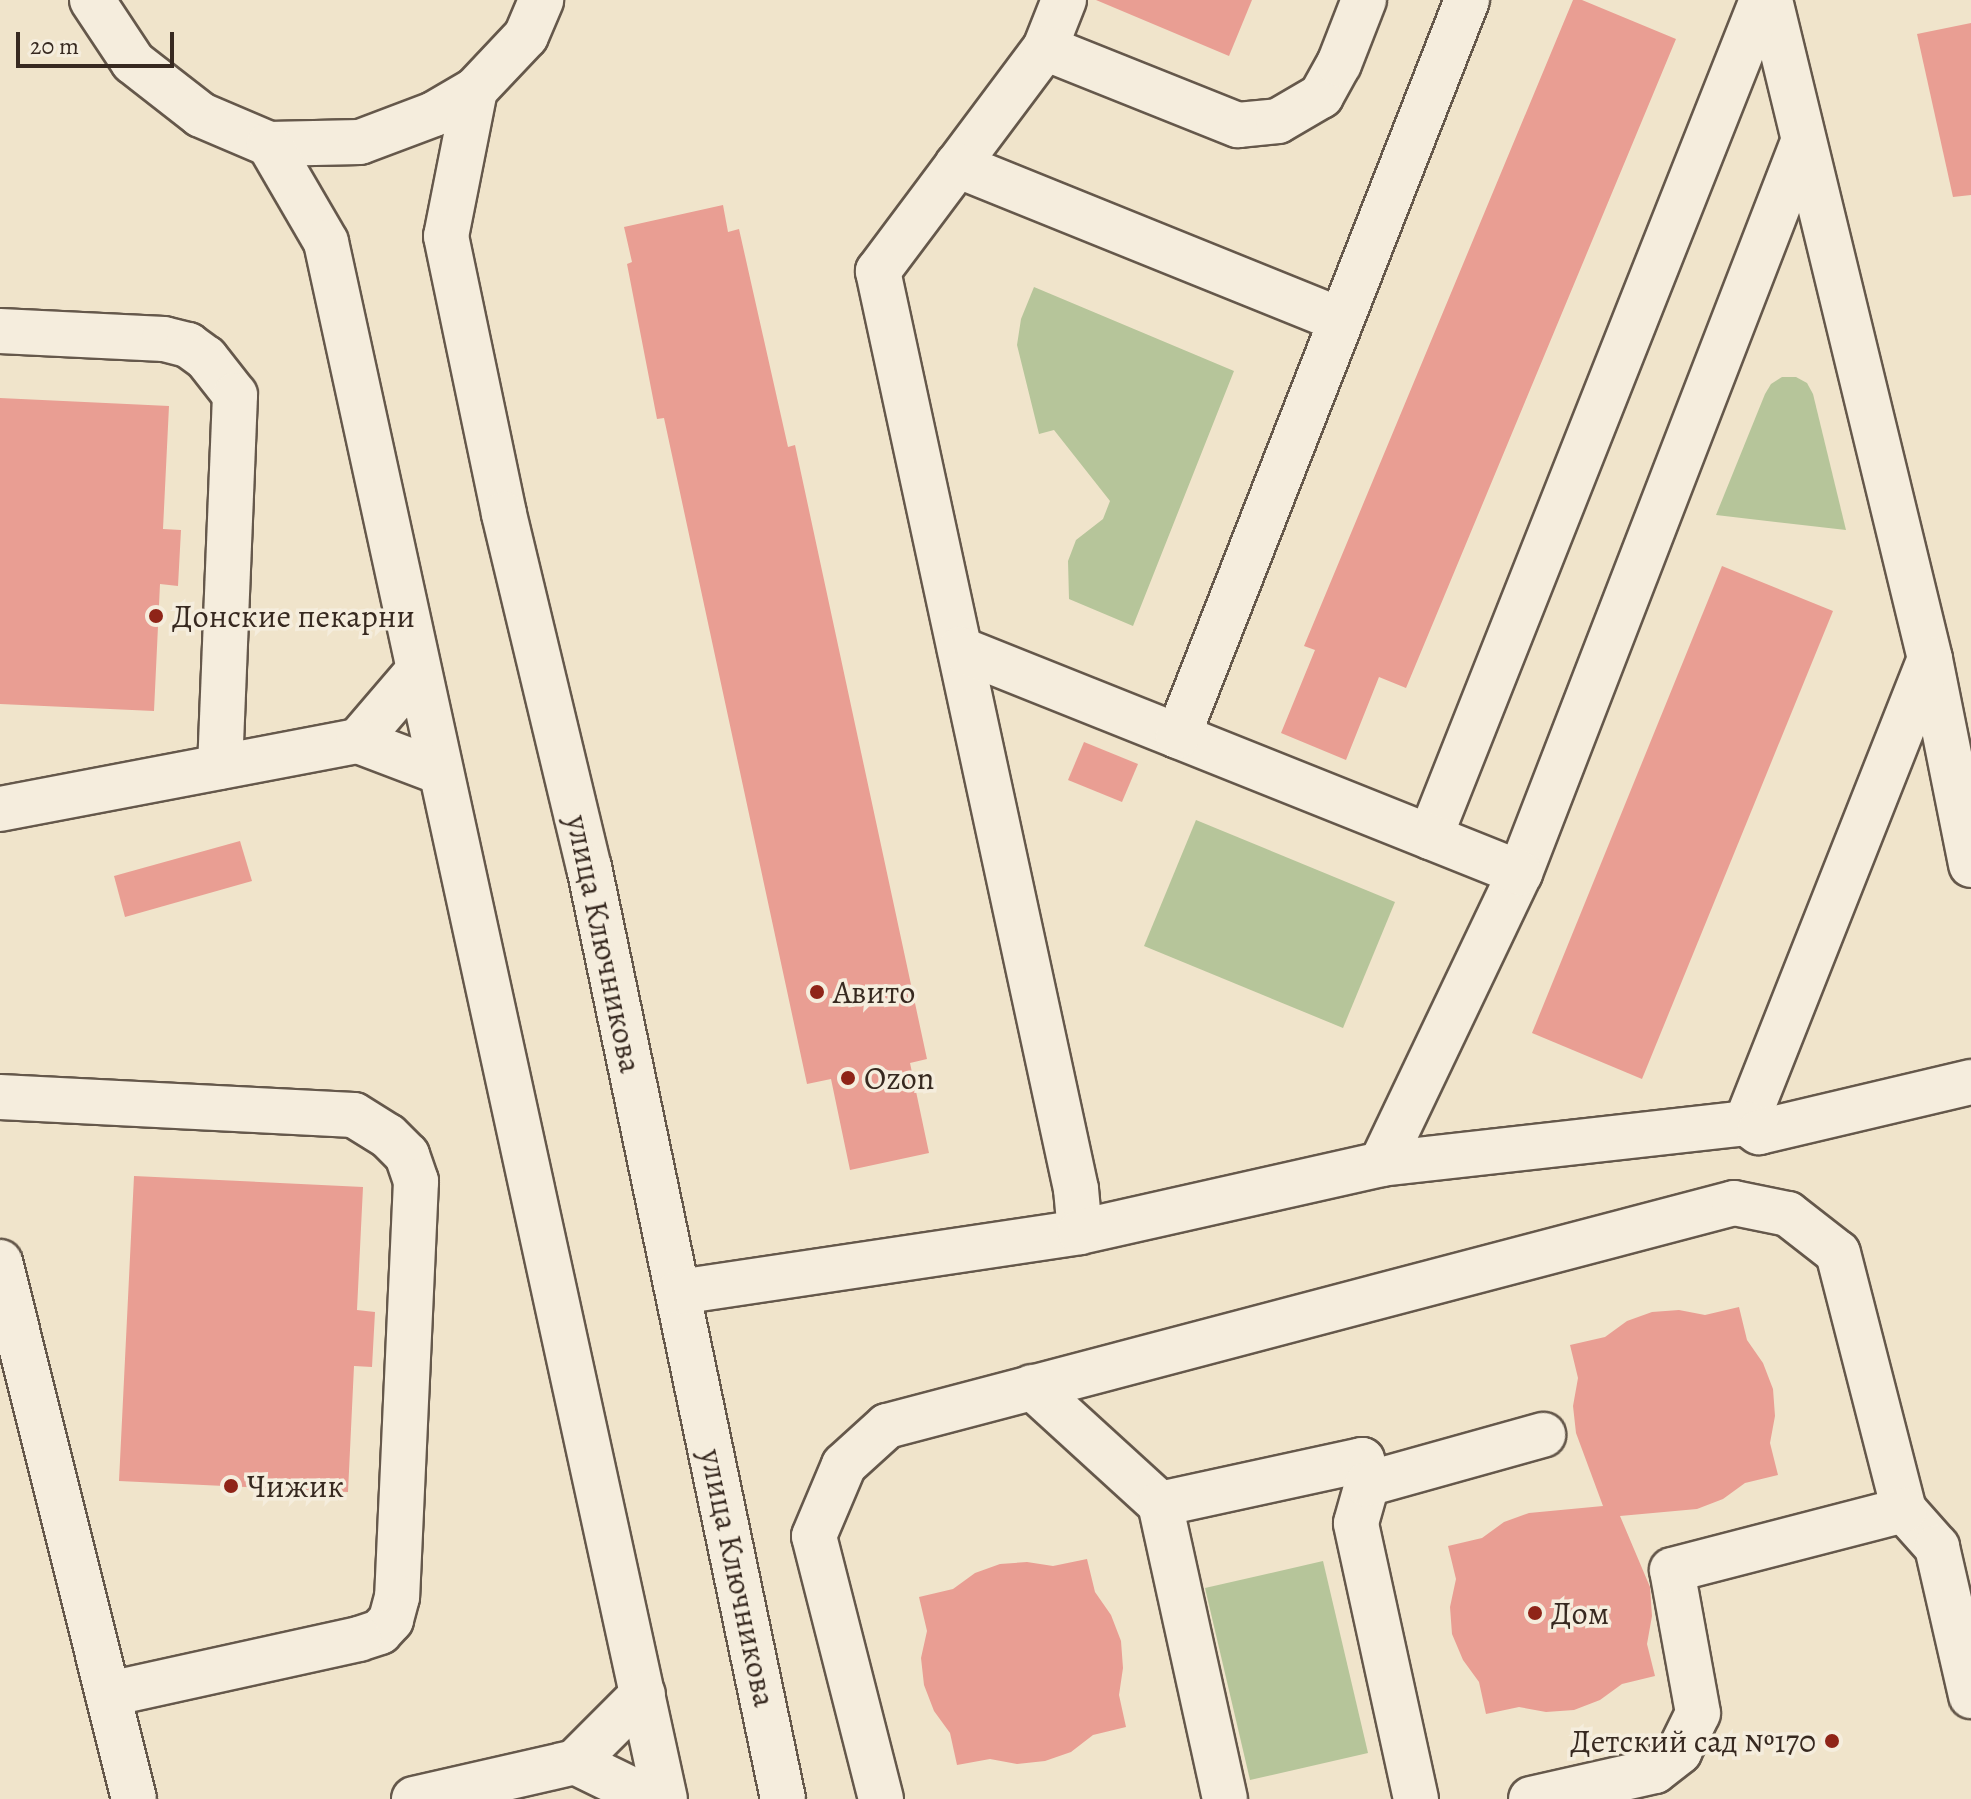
<!DOCTYPE html>
<html>
<head>
<meta charset="utf-8">
<style>
  body { margin:0 }
  #map { position:relative; width:1971px; height:1799px; overflow:hidden; background:#f0e4cb; font-family:Alegreya,serif }
  div>[style] { position:absolute }
  .green>* { inset:0; background:#b6c59a }
  .building>* { inset:0; background:#e99e93 }
  .roads { filter:drop-shadow(2px 0 #65584b) drop-shadow(-2px 0 #65584b) drop-shadow(0 2px #65584b) drop-shadow(0 -2px #65584b) }
  .minor>* { height:44px; margin:-22px; padding:0 22px; transform-origin:22px; border-radius:22px; background:#f5eddd }
  .dots>* { width:22px; height:22px; translate:-50% -50%; box-sizing:border-box; border:4px solid #f5eddd; border-radius:50% }
  span { translate:-50% -50%; white-space:nowrap; text-align:center; line-height:1.15; -webkit-text-stroke:7px #f5eddd; paint-order:stroke }
  .poi-label { font-size:32px; color:#372920 }
  .left { translate:0 -50%; text-align:left }
  .right { translate:-100% -50%; text-align:right }
  .street-label { font-size:32px; color:#372920 }
  .scale { position:absolute; left:16px; top:32px; width:158px; height:36px; box-sizing:border-box; border:4px solid #372920; border-top:0; padding-left:10px; font-size:24px; line-height:28px; white-space:nowrap; color:#372920; -webkit-text-stroke:6px #f5eddd; paint-order:stroke }
</style>
</head>
<body>
<div id="map">
  <div class="green">
    <div style="clip-path:polygon(1034px 287px,1234px 371px,1133px 626px,1069px 599px,1068px 561px,1076px 540px,1103px 519px,1110px 501px,1054px 430px,1039px 434px,1017px 345px,1021px 319px)"></div>
    <div style="clip-path:polygon(1782px 377px,1796px 377px,1807px 383px,1813px 394px,1846px 530px,1716px 515px,1765px 394px,1771px 384px)"></div>
    <div style="clip-path:polygon(1196px 820px,1395px 902px,1343px 1028px,1144px 946px)"></div>
    <div style="clip-path:polygon(1323px 1561px,1368px 1753px,1250px 1780px,1205px 1588px)"></div>
  </div>
  <div class="building">
    <div style="clip-path:polygon(1096px 0,1252px 0,1229px 56px)"></div>
    <div style="clip-path:polygon(1573px 0,1582px 0,1676px 39px,1406px 688px,1379px 677px,1346px 760px,1281px 733px,1315px 650px,1304px 646px)"></div>
    <div style="clip-path:polygon(1971px 23px,1971px 195px,1953px 197px,1917px 34px)"></div>
    <div style="clip-path:polygon(723px 205px,728px 232px,739px 229px,788px 447px,795px 445px,927px 1059px,910px 1063px,929px 1153px,850px 1170px,831px 1079px,807px 1084px,664px 418px,657px 419px,627px 264px,632px 262px,624px 227px)"></div>
    <div style="clip-path:polygon(0 398px,169px 406px,163px 529px,181px 530px,178px 586px,160px 584px,154px 711px,0 704px)"></div>
    <div style="clip-path:polygon(1722px 566px,1833px 611px,1642px 1079px,1532px 1033px)"></div>
    <div style="clip-path:polygon(1084px 742px,1138px 764px,1122px 802px,1068px 780px)"></div>
    <div style="clip-path:polygon(240px 841px,252px 881px,125px 917px,114px 876px)"></div>
    <div style="clip-path:polygon(134px 1176px,363px 1187px,357px 1310px,375px 1312px,372px 1367px,354px 1366px,348px 1492px,119px 1481px)"></div>
    <div style="clip-path:polygon(1739px 1307px,1747px 1340px,1763px 1363px,1773px 1389px,1775px 1416px,1770px 1443px,1778px 1475px,1745px 1483px,1723px 1499px,1697px 1509px,1620px 1516px,1650px 1587px,1652px 1616px,1647px 1644px,1655px 1676px,1622px 1684px,1600px 1700px,1574px 1710px,1546px 1712px,1519px 1707px,1486px 1714px,1479px 1682px,1463px 1660px,1452px 1634px,1450px 1607px,1456px 1579px,1448px 1546px,1482px 1538px,1504px 1522px,1529px 1513px,1603px 1506px,1576px 1433px,1573px 1406px,1578px 1378px,1570px 1345px,1605px 1337px,1627px 1321px,1652px 1312px,1679px 1310px,1705px 1315px)"></div>
    <div style="clip-path:polygon(1087px 1559px,1095px 1592px,1111px 1615px,1121px 1641px,1123px 1668px,1119px 1695px,1126px 1727px,1093px 1735px,1071px 1752px,1045px 1761px,1017px 1764px,990px 1759px,957px 1765px,950px 1733px,934px 1711px,924px 1685px,921px 1658px,927px 1631px,919px 1597px,953px 1589px,975px 1573px,1000px 1564px,1027px 1562px,1053px 1566px)"></div>
  </div>
  <div class="roads">
    <div class="minor">
      <div style="left:92px;top:0;width:74px;rotate:56.5deg"></div>
      <div style="left:133px;top:62px;width:86px;rotate:37.9deg"></div>
      <div style="left:201px;top:115px;width:74px;rotate:23.1deg"></div>
      <div style="left:269px;top:144px;width:91px;rotate:-1.3deg"></div>
      <div style="left:360px;top:142px;width:79px;rotate:-20.7deg"></div>
      <div style="left:434px;top:114px;width:48px;rotate:-30.3deg"></div>
      <div style="left:475px;top:90px;width:74px;rotate:-46.6deg"></div>
      <div style="left:526px;top:36px;width:39px;rotate:-67deg"></div>
      <div style="left:1064px;top:0;width:52px;rotate:111.6deg"></div>
      <div style="left:1045px;top:48px;width:279px;rotate:126.8deg"></div>
      <div style="left:878px;top:271px;width:939px;rotate:77.83deg"></div>
      <div style="left:1076px;top:1189px;width:43px;rotate:84.7deg"></div>
      <div style="left:1770px;top:0;width:678px;rotate:76.35deg"></div>
      <div style="left:1930px;top:659px;width:210px;rotate:78.7deg"></div>
      <div style="left:1045px;top:48px;width:208px;rotate:21.8deg"></div>
      <div style="left:1238px;top:125px;width:40px;rotate:-5.7deg"></div>
      <div style="left:1278px;top:121px;width:50px;rotate:-30.2deg"></div>
      <div style="left:1321px;top:96px;width:37px;rotate:-61deg"></div>
      <div style="left:1339px;top:64px;width:69px;rotate:-68.7deg"></div>
      <div style="left:475px;top:90px;width:149px;rotate:101.2deg"></div>
      <div style="left:446px;top:236px;width:284px;rotate:78.2deg"></div>
      <div style="left:504px;top:514px;width:363px;rotate:76.5deg"></div>
      <div style="left:589px;top:867px;width:952px;rotate:78.24deg"></div>
      <div style="left:269px;top:144px;width:113px;rotate:59.8deg"></div>
      <div style="left:326px;top:242px;width:1593px;rotate:77.72deg"></div>
      <div style="left:957px;top:165px;width:414px;rotate:22deg"></div>
      <div style="left:0;top:331px;width:164px;rotate:2.8deg"></div>
      <div style="left:164px;top:339px;width:25px;rotate:14deg"></div>
      <div style="left:188px;top:345px;width:22px;rotate:36deg"></div>
      <div style="left:206px;top:358px;width:47px;rotate:51.9deg"></div>
      <div style="left:235px;top:395px;width:372px;rotate:92.3deg"></div>
      <div style="left:960px;top:649px;width:235px;rotate:21.8deg"></div>
      <div style="left:358px;top:741px;width:92px;rotate:-49.4deg"></div>
      <div style="left:0;top:809px;width:364px;rotate:-10.8deg"></div>
      <div style="left:358px;top:741px;width:88px;rotate:20.7deg"></div>
      <div style="left:1430px;top:837px;width:900px;rotate:-68.36deg"></div>
      <div style="left:1520px;top:873px;width:784px;rotate:-68.84deg"></div>
      <div style="left:0;top:1097px;width:354px;rotate:2.9deg"></div>
      <div style="left:354px;top:1115px;width:40px;rotate:32deg"></div>
      <div style="left:388px;top:1136px;width:27px;rotate:45deg"></div>
      <div style="left:407px;top:1155px;width:28px;rotate:71deg"></div>
      <div style="left:416px;top:1181px;width:416px;rotate:92.6deg"></div>
      <div style="left:397px;top:1597px;width:24px;rotate:105deg"></div>
      <div style="left:391px;top:1620px;width:16px;rotate:133deg"></div>
      <div style="left:380px;top:1632px;width:22px;rotate:162deg"></div>
      <div style="left:359px;top:1639px;width:257px;rotate:167.6deg"></div>
      <div style="left:1746px;top:1123px;width:499px;rotate:-68.4deg"></div>
      <div style="left:1381px;top:1164px;width:322px;rotate:-64.5deg"></div>
      <div style="left:1520px;top:873px;width:368px;rotate:-158.2deg"></div>
      <div style="left:1178px;top:736px;width:791px;rotate:-68.56deg"></div>
      <div style="left:0;top:1262px;width:553px;rotate:75.99deg"></div>
      <div style="left:679px;top:1292px;width:405px;rotate:-8.5deg"></div>
      <div style="left:1080px;top:1232px;width:309px;rotate:-12.7deg"></div>
      <div style="left:1381px;top:1164px;width:367px;rotate:-6.4deg"></div>
      <div style="left:1746px;top:1123px;width:16px;rotate:35deg"></div>
      <div style="left:1759px;top:1132px;width:218px;rotate:-13.3deg"></div>
      <div style="left:1032px;top:1387px;width:173px;rotate:42.4deg"></div>
      <div style="left:575px;top:1762px;width:85px;rotate:26deg"></div>
      <div style="left:414px;top:1799px;width:165px;rotate:-12.9deg"></div>
      <div style="left:575px;top:1762px;width:96px;rotate:-45deg"></div>
      <div style="left:881px;top:1799px;width:271px;rotate:-104.3deg"></div>
      <div style="left:814px;top:1536px;width:77px;rotate:-67.1deg"></div>
      <div style="left:844px;top:1465px;width:58px;rotate:-42.2deg"></div>
      <div style="left:887px;top:1426px;width:876px;rotate:-14.75deg"></div>
      <div style="left:1734px;top:1203px;width:55px;rotate:11.5deg"></div>
      <div style="left:1788px;top:1214px;width:63px;rotate:38deg"></div>
      <div style="left:1838px;top:1253px;width:265px;rotate:75.6deg"></div>
      <div style="left:1904px;top:1510px;width:50px;rotate:48.3deg"></div>
      <div style="left:1937px;top:1547px;width:153px;rotate:77.1deg"></div>
      <div style="left:1225px;top:1799px;width:302px;rotate:-102.4deg"></div>
      <div style="left:1160px;top:1504px;width:207px;rotate:-12.3deg"></div>
      <div style="left:1362px;top:1460px;width:25px;rotate:78deg"></div>
      <div style="left:1416px;top:1799px;width:282px;rotate:-102.3deg"></div>
      <div style="left:1356px;top:1523px;width:41px;rotate:-74.2deg"></div>
      <div style="left:1367px;top:1484px;width:183px;rotate:-15.6deg"></div>
      <div style="left:1531px;top:1799px;width:127px;rotate:-12.7deg"></div>
      <div style="left:1655px;top:1771px;width:31px;rotate:-38deg"></div>
      <div style="left:1679px;top:1752px;width:43px;rotate:-64deg"></div>
      <div style="left:1698px;top:1713px;width:145px;rotate:-100.3deg"></div>
      <div style="left:1672px;top:1570px;width:240px;rotate:-14.5deg"></div>
    </div>
  </div>
  <div class="dots">
    <div style="left:156px;top:616px;background:#8f2418"></div>
    <div style="left:817px;top:992px;background:#8f2418"></div>
    <div style="left:848px;top:1078px;background:#8f2418"></div>
    <div style="left:231px;top:1486px;background:#8f2418"></div>
    <div style="left:1535px;top:1613px;background:#8f2418"></div>
    <div style="left:1832px;top:1741px;background:#8f2418"></div>
  </div>
  <div class="poi-label">
    <span class="left" style="left:172px;top:616px">Донские пекарни</span>
    <span class="left" style="left:833px;top:992px">Авито</span>
    <span class="left" style="left:864px;top:1078px">Ozon</span>
    <span class="left" style="left:247px;top:1486px">Чижик</span>
    <span class="left" style="left:1551px;top:1613px">Дом</span>
    <span class="right" style="left:1816px;top:1741px">Детский сад №170</span>
  </div>
  <div class="street-label">
    <span style="left:604px;top:944px;rotate:78deg">улица Ключникова</span>
    <span style="left:738px;top:1578px;rotate:78deg">улица Ключникова</span>
  </div>
  <div class="scale">20 m</div>
</div>
</body>
</html>
